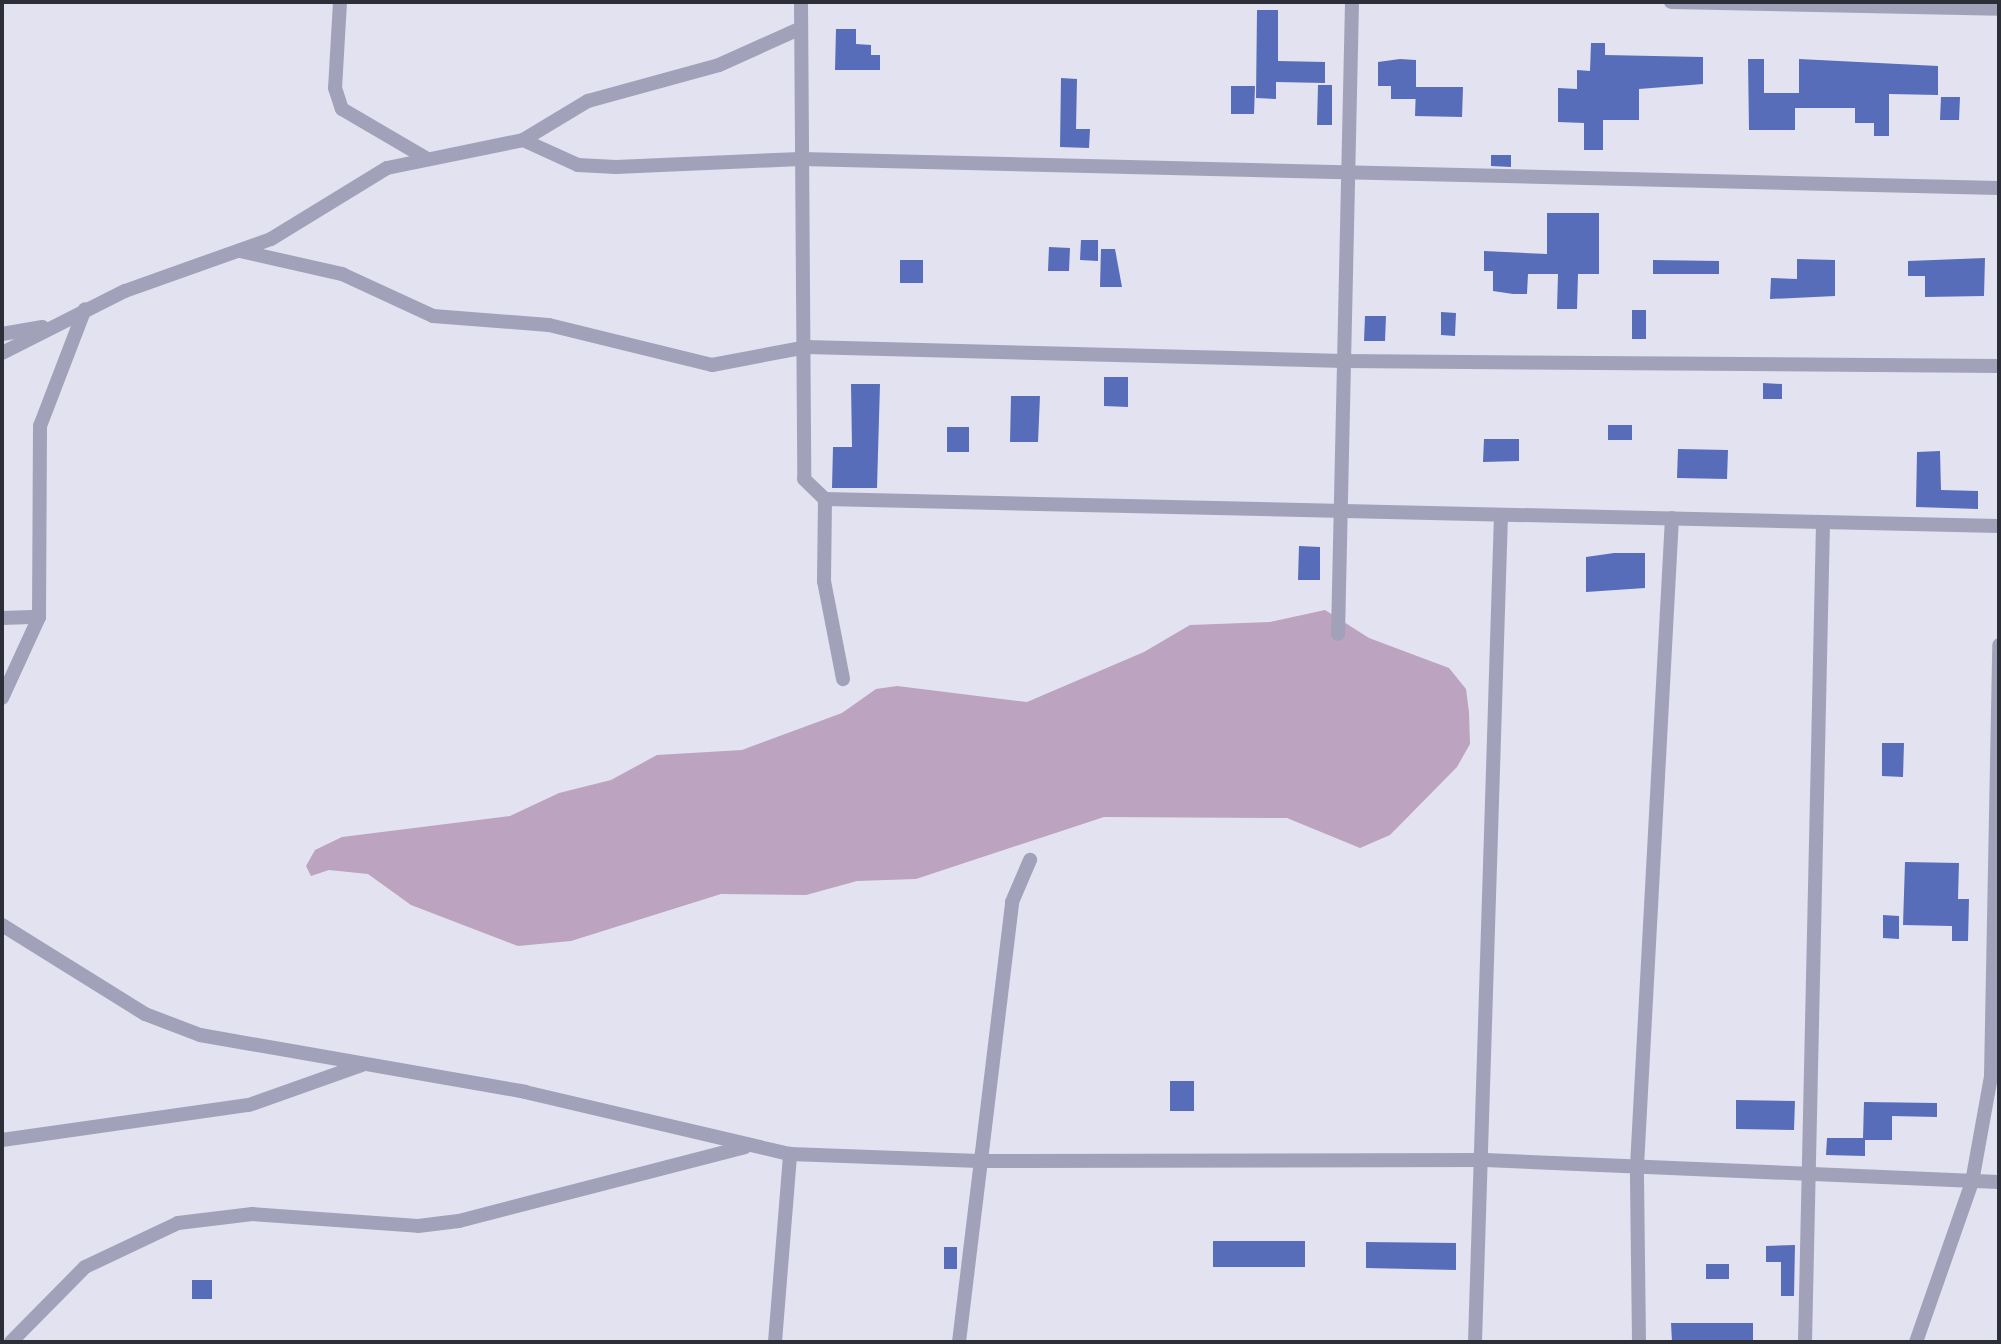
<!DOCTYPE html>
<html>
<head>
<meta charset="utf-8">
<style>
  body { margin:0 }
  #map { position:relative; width:2001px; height:1344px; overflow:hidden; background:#e3e2f1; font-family:"PT Sans Narrow",sans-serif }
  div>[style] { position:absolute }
  .green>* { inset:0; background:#bca3bf }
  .building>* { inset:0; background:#576dba }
  .minor>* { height:14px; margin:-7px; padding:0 7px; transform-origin:7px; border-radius:7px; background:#a1a2ba }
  span { translate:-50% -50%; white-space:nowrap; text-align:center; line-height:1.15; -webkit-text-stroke:7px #efeef9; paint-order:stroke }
  .frame { position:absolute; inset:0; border:4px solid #2c2e38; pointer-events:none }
</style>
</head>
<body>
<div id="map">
  <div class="green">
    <div style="clip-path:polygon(1325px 610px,1369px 638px,1449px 668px,1466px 689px,1469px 712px,1470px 744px,1457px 767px,1390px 835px,1360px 848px,1287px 818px,1104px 817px,916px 879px,857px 881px,806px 895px,721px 894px,571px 941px,518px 946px,411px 905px,368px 874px,329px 870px,311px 876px,306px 866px,315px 850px,342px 837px,510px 816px,559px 793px,611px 780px,657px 755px,742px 750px,842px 713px,876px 689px,897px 686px,1027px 702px,1144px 652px,1190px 625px,1270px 622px)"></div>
  </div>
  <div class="building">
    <div style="clip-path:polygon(1257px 10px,1278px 10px,1278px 61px,1325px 62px,1325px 83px,1276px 82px,1276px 99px,1256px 98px)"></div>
    <div style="clip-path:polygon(836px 29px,856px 29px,856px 44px,871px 45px,871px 55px,880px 55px,880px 70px,835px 70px)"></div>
    <div style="clip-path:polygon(1591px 43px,1605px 43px,1605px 55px,1703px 57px,1703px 84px,1639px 89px,1639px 120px,1603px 120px,1603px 150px,1584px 150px,1584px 123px,1558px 122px,1558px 88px,1577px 89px,1577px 70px,1590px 71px)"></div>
    <div style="clip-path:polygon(1400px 59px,1416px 60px,1416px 99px,1391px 99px,1391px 86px,1378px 86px,1378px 62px)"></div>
    <div style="clip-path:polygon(1748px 59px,1764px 59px,1764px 93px,1799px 93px,1799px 59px,1938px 66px,1938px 95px,1889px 94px,1889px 136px,1874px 136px,1874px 123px,1855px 123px,1855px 108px,1795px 108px,1795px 130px,1749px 130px)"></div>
    <div style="clip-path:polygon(1061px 78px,1077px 79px,1076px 129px,1090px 129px,1089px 148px,1060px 147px)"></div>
    <div style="clip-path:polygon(1318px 85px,1332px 85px,1332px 125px,1317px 125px)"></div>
    <div style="clip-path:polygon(1231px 86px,1255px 86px,1254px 114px,1231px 114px)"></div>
    <div style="clip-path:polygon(1416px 87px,1463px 87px,1462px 117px,1415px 116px)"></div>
    <div style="clip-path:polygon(1941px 97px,1960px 97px,1959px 120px,1940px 120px)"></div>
    <div style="clip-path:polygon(1491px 155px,1511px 155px,1511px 167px,1491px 166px)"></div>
    <div style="clip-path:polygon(1547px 213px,1599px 213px,1599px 274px,1578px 274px,1577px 309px,1557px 309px,1558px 274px,1528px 274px,1527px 294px,1513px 294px,1493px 291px,1493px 271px,1484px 271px,1484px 251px,1547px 254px)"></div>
    <div style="clip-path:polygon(1081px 240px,1098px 240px,1098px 261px,1080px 260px)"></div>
    <div style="clip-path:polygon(1049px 247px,1070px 248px,1069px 271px,1048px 271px)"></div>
    <div style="clip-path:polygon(1101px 249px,1115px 249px,1122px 287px,1100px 287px)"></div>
    <div style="clip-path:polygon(1985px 258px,1984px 296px,1925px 297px,1925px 276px,1908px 276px,1908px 261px)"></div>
    <div style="clip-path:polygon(1797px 259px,1835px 260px,1835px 296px,1770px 299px,1771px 278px,1797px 279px)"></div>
    <div style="clip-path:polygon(900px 260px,923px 260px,923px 283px,900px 283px)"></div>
    <div style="clip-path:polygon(1653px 260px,1719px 261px,1719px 274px,1653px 274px)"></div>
    <div style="clip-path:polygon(1632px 310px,1646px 310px,1646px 339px,1632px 339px)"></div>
    <div style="clip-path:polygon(1441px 312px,1456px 313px,1455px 336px,1441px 335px)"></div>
    <div style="clip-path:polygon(1365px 316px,1386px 316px,1385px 341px,1364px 341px)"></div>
    <div style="clip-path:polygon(1104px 377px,1128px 377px,1128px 407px,1104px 406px)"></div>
    <div style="clip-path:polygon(1763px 383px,1782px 384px,1782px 399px,1763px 399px)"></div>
    <div style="clip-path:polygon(851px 384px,880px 384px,877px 488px,832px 488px,833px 447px,852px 447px)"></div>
    <div style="clip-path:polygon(1011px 396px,1040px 396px,1038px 442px,1010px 442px)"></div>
    <div style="clip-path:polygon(1608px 425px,1632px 425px,1632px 440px,1608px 440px)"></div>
    <div style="clip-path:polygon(947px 427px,969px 427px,969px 452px,947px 452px)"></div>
    <div style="clip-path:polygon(1484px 439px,1519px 439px,1519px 461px,1483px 462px)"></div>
    <div style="clip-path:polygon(1678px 449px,1728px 450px,1727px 479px,1677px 478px)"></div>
    <div style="clip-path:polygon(1940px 451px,1941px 490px,1978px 491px,1978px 509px,1916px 507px,1917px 452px)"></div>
    <div style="clip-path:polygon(1299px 546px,1320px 547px,1320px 580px,1298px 580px)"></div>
    <div style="clip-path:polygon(1614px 553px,1645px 553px,1645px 588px,1586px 592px,1586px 557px)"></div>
    <div style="clip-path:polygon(1882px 743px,1904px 743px,1903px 777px,1882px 776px)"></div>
    <div style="clip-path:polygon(1905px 862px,1959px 863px,1958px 899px,1969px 899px,1968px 941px,1952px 941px,1952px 926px,1903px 925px)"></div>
    <div style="clip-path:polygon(1883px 915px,1899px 916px,1899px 939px,1883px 938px)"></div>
    <div style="clip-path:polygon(1170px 1081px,1194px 1081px,1194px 1111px,1170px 1111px)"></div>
    <div style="clip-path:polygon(1736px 1100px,1795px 1101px,1794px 1130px,1736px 1129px)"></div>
    <div style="clip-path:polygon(1864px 1102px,1937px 1103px,1937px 1117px,1892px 1116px,1892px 1140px,1865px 1140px,1865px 1156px,1826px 1155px,1827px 1138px,1863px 1138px)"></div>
    <div style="clip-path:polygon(1213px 1241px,1305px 1241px,1305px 1267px,1213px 1267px)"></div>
    <div style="clip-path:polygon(1366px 1242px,1456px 1243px,1456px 1270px,1366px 1268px)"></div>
    <div style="clip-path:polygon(1795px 1245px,1794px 1296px,1781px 1296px,1781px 1262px,1766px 1262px,1766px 1246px)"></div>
    <div style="clip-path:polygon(944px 1247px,957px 1247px,957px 1269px,944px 1269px)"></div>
    <div style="clip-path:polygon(1706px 1264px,1729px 1264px,1729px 1279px,1706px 1279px)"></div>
    <div style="clip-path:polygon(192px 1280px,212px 1280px,212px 1299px,192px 1299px)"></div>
    <div style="clip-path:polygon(1671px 1323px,1753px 1323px,1753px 1342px,1672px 1342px)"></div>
  </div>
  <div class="minor">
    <div style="left:340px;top:2px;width:86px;rotate:93.3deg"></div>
    <div style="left:335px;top:88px;width:22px;rotate:72deg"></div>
    <div style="left:342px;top:109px;width:97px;rotate:30.3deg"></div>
    <div style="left:801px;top:2px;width:477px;rotate:89.6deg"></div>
    <div style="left:804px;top:479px;width:29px;rotate:44deg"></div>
    <div style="left:825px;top:499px;width:1174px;rotate:1.32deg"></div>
    <div style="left:1671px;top:2px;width:328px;rotate:1.2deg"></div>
    <div style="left:523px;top:140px;width:60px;rotate:24.4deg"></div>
    <div style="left:578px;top:165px;width:38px;rotate:3deg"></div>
    <div style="left:616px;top:167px;width:185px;rotate:-2.5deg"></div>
    <div style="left:801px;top:159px;width:1198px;rotate:1.39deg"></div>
    <div style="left:240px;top:251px;width:105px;rotate:12.7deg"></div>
    <div style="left:342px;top:274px;width:100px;rotate:24.8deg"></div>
    <div style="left:433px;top:316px;width:116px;rotate:4.4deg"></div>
    <div style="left:549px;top:325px;width:168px;rotate:13.8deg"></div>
    <div style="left:712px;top:365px;width:96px;rotate:-10.8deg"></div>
    <div style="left:806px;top:347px;width:538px;rotate:1.49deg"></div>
    <div style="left:1344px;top:361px;width:655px;rotate:0.44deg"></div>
    <div style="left:2px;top:334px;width:41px;rotate:-9.9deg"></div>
    <div style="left:2px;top:353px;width:138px;rotate:-26.8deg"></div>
    <div style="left:125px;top:291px;width:155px;rotate:-19.6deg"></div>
    <div style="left:271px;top:239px;width:136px;rotate:-31.5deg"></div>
    <div style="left:387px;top:168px;width:139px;rotate:-11.6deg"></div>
    <div style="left:523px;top:140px;width:76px;rotate:-31deg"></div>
    <div style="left:588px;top:101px;width:136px;rotate:-15.4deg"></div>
    <div style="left:719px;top:65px;width:88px;rotate:-24.2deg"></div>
    <div style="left:825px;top:499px;width:82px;rotate:90.7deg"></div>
    <div style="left:824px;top:581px;width:100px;rotate:79deg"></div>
    <div style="left:2px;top:618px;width:37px;rotate:-2deg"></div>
    <div style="left:1338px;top:634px;width:632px;rotate:-88.73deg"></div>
    <div style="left:2px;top:698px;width:89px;rotate:-65.4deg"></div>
    <div style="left:39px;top:617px;width:191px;rotate:-89.7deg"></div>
    <div style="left:40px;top:426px;width:125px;rotate:-69deg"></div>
    <div style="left:2px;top:925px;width:168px;rotate:31.9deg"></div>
    <div style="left:145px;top:1014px;width:59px;rotate:20.9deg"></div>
    <div style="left:200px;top:1035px;width:330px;rotate:9.9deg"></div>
    <div style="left:525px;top:1092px;width:272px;rotate:13.2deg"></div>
    <div style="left:790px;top:1154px;width:189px;rotate:2.1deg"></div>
    <div style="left:979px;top:1161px;width:506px;rotate:-0.11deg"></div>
    <div style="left:1485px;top:1160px;width:514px;rotate:2.45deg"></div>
    <div style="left:2px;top:1140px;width:249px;rotate:-8.1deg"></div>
    <div style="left:249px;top:1105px;width:120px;rotate:-19.5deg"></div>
    <div style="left:11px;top:1342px;width:105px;rotate:-45.4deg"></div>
    <div style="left:85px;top:1267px;width:103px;rotate:-25.3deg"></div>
    <div style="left:178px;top:1223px;width:75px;rotate:-6.9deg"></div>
    <div style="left:252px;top:1214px;width:166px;rotate:4.1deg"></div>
    <div style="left:418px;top:1226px;width:41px;rotate:-7deg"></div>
    <div style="left:459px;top:1221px;width:295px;rotate:-14.5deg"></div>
    <div style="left:775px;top:1342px;width:189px;rotate:-85.4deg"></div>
    <div style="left:959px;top:1342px;width:443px;rotate:-83.1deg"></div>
    <div style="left:1012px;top:902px;width:46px;rotate:-66.8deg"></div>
    <div style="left:1475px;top:1342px;width:827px;rotate:-88.2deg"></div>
    <div style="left:1639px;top:1342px;width:176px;rotate:-90.7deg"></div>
    <div style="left:1637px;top:1166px;width:649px;rotate:-86.91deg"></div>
    <div style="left:1805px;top:1342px;width:820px;rotate:-88.74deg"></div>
    <div style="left:1916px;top:1342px;width:170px;rotate:-70.7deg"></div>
    <div style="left:1972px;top:1182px;width:108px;rotate:-79.8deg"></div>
    <div style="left:1991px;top:1076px;width:431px;rotate:-88.9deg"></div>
  </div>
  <div class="frame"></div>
</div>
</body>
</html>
